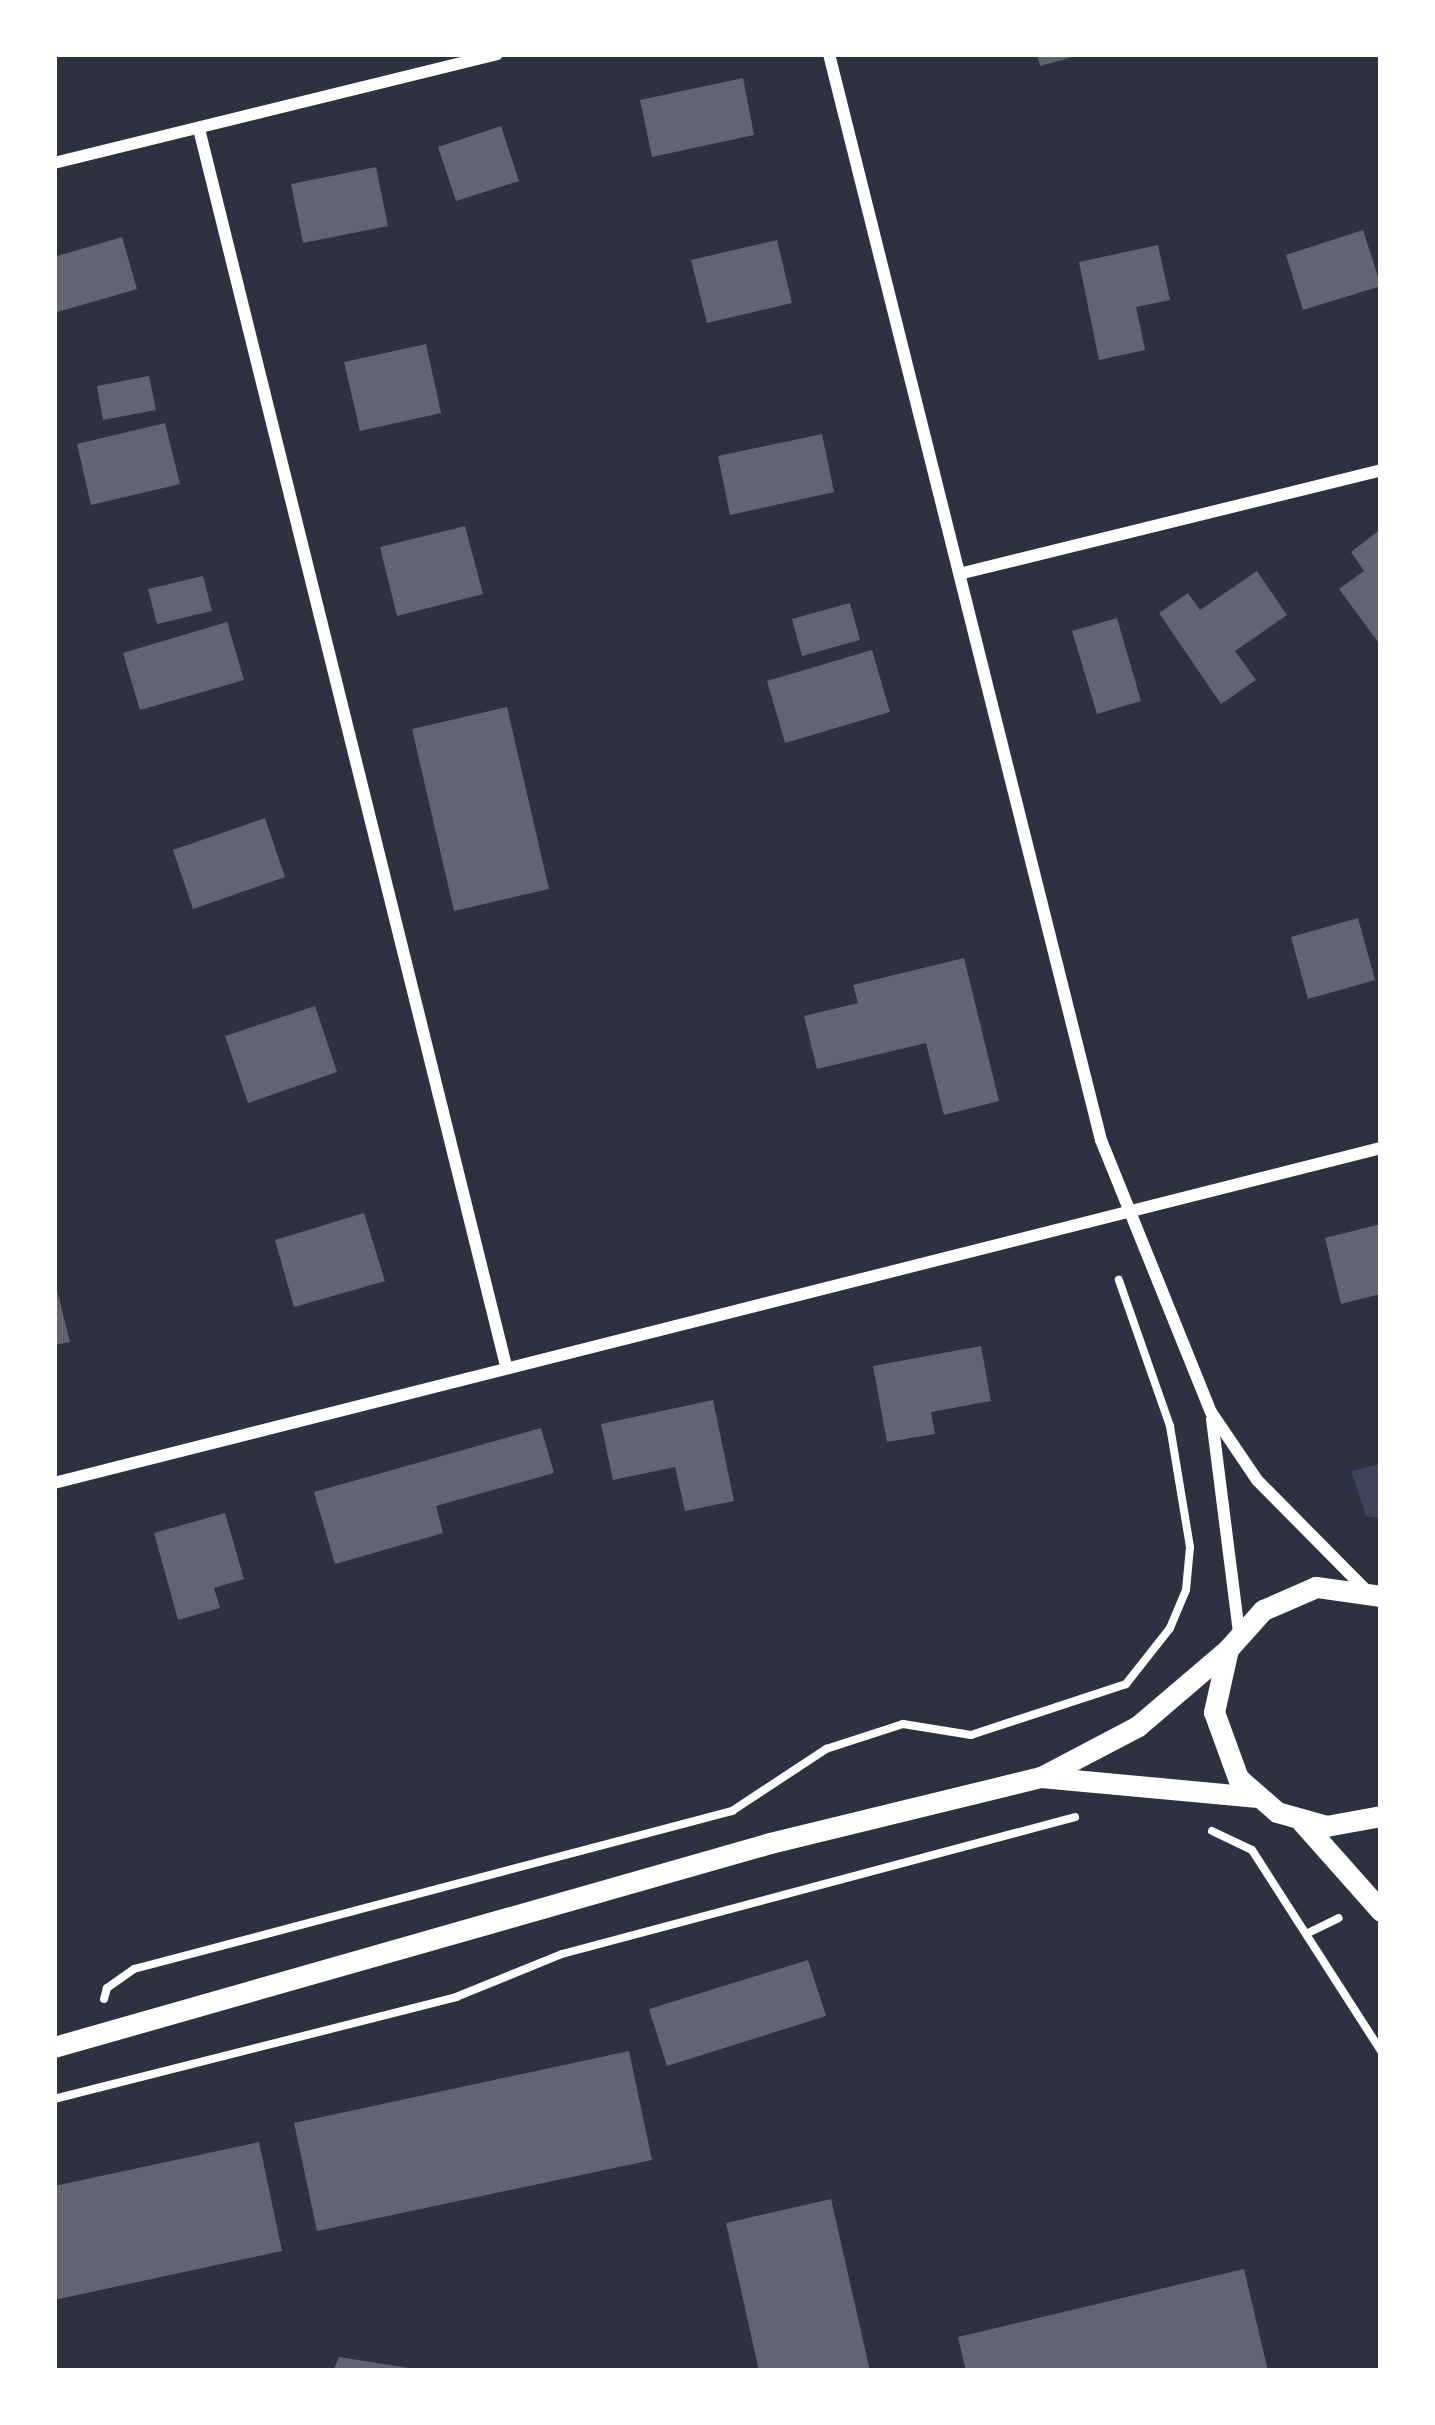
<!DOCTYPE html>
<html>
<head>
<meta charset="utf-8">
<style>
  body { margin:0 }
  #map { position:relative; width:1435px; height:2425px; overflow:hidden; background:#2d3142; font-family:"Space Grotesk",sans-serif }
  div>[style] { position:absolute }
  .green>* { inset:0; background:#3c4559 }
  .building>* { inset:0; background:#626471 }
  .path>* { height:8px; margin:-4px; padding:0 4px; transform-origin:4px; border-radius:4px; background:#fff }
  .minor>* { height:12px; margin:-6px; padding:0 6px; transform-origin:6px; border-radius:6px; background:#fff }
  .tertiary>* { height:21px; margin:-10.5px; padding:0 10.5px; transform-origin:10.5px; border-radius:10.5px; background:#fff }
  span { translate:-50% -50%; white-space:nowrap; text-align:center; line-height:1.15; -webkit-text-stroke:10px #fff; paint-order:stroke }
  .frame { position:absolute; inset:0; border:57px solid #fff; pointer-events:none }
</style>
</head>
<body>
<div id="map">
  <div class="green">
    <div style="clip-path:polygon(1381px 1464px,1381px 1519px,1366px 1516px,1351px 1471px)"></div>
  </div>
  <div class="building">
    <div style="clip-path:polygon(1037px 54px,1080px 54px,1080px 55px,1040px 66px)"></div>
    <div style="clip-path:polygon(743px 78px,754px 135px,652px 157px,640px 100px)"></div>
    <div style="clip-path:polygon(501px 126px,519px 181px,456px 201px,438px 147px)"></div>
    <div style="clip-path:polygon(376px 167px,388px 226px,303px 243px,291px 184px)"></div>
    <div style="clip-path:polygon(1363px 230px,1381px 286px,1303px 310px,1286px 255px)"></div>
    <div style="clip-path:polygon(122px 237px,137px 289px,54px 313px,54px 257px)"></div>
    <div style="clip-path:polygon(777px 240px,792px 303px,707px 323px,691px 260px)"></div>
    <div style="clip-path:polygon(1158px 245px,1170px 300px,1136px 307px,1145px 350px,1099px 360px,1079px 262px)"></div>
    <div style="clip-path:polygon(426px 344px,441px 413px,360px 431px,344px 362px)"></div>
    <div style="clip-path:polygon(149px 376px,156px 410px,103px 420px,97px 386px)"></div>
    <div style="clip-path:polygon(165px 423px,180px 484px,91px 505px,77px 444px)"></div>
    <div style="clip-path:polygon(822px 434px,834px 492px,730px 515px,718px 456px)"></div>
    <div style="clip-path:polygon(465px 526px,483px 594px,397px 616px,380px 547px)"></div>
    <div style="clip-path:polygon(1381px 529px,1381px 639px,1378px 642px,1339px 589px,1364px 571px,1351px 552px)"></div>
    <div style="clip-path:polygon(1257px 571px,1287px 615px,1235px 651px,1256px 680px,1221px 704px,1159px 613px,1188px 593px,1200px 610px)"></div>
    <div style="clip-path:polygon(203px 576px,212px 611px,157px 624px,148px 589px)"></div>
    <div style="clip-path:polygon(850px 603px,860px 640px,802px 656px,792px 619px)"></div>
    <div style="clip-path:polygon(1117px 618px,1141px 701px,1097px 714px,1072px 631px)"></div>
    <div style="clip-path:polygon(227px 622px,244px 680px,140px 710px,123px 653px)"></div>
    <div style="clip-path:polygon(872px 650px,890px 712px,785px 743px,767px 681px)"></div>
    <div style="clip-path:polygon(507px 707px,549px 889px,454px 911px,412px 729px)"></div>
    <div style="clip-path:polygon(265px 818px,285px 877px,193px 909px,173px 850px)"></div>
    <div style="clip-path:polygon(1358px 918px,1375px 980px,1308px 999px,1291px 937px)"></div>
    <div style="clip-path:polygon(964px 958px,999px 1101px,944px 1115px,926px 1043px,817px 1069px,804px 1016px,858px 1003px,853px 985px)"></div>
    <div style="clip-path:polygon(315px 1006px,337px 1072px,248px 1103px,225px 1036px)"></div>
    <div style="clip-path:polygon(364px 1213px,385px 1281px,294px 1307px,275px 1240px)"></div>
    <div style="clip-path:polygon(1381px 1224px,1381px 1294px,1341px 1304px,1325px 1238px)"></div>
    <div style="clip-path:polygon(54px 1279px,70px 1342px,54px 1345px)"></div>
    <div style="clip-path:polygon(981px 1346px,991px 1401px,931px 1412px,935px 1434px,887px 1442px,873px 1366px)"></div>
    <div style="clip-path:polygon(713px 1400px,734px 1501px,685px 1511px,675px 1467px,613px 1480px,601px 1424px)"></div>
    <div style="clip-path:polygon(541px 1428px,554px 1473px,436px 1506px,443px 1533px,335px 1564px,314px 1492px)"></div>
    <div style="clip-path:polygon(225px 1513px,244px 1579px,214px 1588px,220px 1608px,178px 1620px,154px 1533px)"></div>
    <div style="clip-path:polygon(808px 1960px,826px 2016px,667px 2066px,649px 2009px)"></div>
    <div style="clip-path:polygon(629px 2051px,652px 2160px,317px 2231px,294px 2123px)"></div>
    <div style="clip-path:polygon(259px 2142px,282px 2251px,54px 2300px,54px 2186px)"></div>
    <div style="clip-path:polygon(831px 2199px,870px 2371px,759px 2371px,726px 2223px)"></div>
    <div style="clip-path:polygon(1244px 2269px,1268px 2371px,966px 2371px,958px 2337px)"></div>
    <div style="clip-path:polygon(339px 2357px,409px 2368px,408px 2371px,333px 2371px)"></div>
  </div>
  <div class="path">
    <div style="left:1212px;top:1831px;width:44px;rotate:25.4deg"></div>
    <div style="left:1252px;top:1850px;width:239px;rotate:57.3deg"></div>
    <div style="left:1308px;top:1933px;width:34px;rotate:-26deg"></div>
    <div style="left:104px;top:1999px;width:11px;rotate:-75deg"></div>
    <div style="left:107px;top:1988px;width:33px;rotate:-35deg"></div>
    <div style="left:134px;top:1969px;width:619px;rotate:-14.8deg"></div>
    <div style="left:732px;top:1811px;width:113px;rotate:-33.4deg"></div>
    <div style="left:826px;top:1749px;width:81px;rotate:-18deg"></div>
    <div style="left:903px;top:1724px;width:69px;rotate:9.2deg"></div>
    <div style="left:971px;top:1735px;width:163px;rotate:-18.2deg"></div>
    <div style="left:1126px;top:1684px;width:71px;rotate:-51.8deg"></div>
    <div style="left:1170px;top:1628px;width:41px;rotate:-67.2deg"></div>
    <div style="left:1186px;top:1590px;width:43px;rotate:-84.7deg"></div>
    <div style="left:1190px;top:1547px;width:123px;rotate:-99.4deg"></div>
    <div style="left:1170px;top:1426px;width:155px;rotate:-109.3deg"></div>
    <div style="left:54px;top:2099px;width:415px;rotate:-14.2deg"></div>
    <div style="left:456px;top:1997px;width:114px;rotate:-22.1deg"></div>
    <div style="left:562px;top:1954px;width:531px;rotate:-14.95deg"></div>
  </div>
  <div class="minor">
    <div style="left:829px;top:54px;width:1120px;rotate:75.94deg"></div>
    <div style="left:1101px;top:1140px;width:293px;rotate:68deg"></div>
    <div style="left:1211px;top:1412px;width:82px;rotate:55.9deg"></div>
    <div style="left:1257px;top:1480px;width:153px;rotate:45.3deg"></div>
    <div style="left:200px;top:133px;width:1270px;rotate:76.06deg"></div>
    <div style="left:54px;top:163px;width:456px;rotate:-13.8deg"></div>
    <div style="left:963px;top:573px;width:431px;rotate:-13.8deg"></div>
    <div style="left:1212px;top:1419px;width:215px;rotate:82.8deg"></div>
    <div style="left:54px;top:1483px;width:1369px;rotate:-14.17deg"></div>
  </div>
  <div class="tertiary">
    <div style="left:1381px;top:1596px;width:66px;rotate:-172.1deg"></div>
    <div style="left:1316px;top:1587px;width:58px;rotate:156.5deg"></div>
    <div style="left:1263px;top:1610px;width:52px;rotate:131.9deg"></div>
    <div style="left:1228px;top:1649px;width:65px;rotate:102.5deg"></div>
    <div style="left:1214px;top:1712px;width:70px;rotate:70deg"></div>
    <div style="left:1238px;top:1778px;width:52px;rotate:41.1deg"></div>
    <div style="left:1277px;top:1812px;width:51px;rotate:15.9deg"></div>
    <div style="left:1326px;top:1826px;width:56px;rotate:-10.3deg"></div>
    <div style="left:1041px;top:1777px;width:215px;rotate:5.3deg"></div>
    <div style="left:1302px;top:1822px;width:119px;rotate:48.4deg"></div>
    <div style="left:54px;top:2047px;width:744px;rotate:-15.9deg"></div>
    <div style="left:770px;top:1843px;width:279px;rotate:-13.7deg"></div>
    <div style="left:1041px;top:1777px;width:110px;rotate:-27.7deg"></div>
    <div style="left:1138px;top:1726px;width:118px;rotate:-40.5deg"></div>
  </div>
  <div class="frame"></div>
</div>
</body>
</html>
